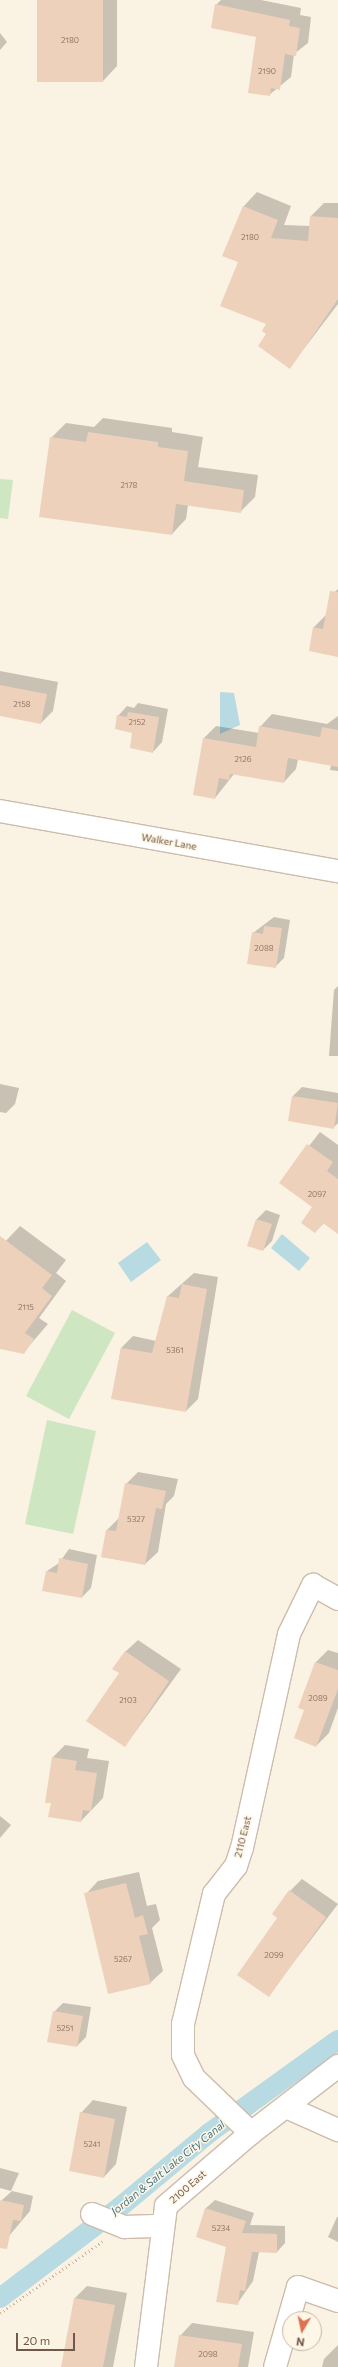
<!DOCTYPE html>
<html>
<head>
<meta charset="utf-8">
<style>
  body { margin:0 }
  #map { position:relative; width:338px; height:2367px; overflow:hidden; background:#faf2e2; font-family:Commissioner,sans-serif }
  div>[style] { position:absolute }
  .green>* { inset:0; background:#cfe6c2 }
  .water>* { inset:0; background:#b8dae2 }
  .shadow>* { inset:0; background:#0003 }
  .canal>* { height:20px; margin:-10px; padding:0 10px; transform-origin:10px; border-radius:10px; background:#b8dae2 }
  .building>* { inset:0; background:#eed1bb }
  .path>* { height:2.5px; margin-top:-1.25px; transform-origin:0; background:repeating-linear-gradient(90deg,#d2b59f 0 1px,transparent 0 4px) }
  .roads { filter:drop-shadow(1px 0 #cdbcac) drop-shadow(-1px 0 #cdbcac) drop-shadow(0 1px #cdbcac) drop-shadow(0 -1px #cdbcac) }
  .minor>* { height:22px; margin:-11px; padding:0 11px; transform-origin:11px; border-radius:11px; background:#fff }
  span { translate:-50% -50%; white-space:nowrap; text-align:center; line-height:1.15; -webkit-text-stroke:3px #fef6e7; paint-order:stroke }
  .number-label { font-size:8px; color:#907766 }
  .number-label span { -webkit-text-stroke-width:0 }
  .street-label { font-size:10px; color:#70594a }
  .water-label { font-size:11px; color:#467582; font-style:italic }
  .north { position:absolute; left:282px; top:2311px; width:40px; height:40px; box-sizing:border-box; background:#fef6e7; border:1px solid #c5b7a8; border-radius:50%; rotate:189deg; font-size:11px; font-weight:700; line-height:16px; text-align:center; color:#70594a }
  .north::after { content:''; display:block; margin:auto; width:14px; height:18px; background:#dc744e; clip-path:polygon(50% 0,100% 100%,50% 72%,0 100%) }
  .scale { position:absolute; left:16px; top:2333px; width:59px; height:18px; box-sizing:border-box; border:2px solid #70594a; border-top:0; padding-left:5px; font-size:12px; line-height:14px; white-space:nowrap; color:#70594a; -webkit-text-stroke:3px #fef6e7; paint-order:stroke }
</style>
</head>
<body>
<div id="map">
  <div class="green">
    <div style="clip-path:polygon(0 479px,13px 480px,8px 519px,0 518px)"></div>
    <div style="clip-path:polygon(72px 1310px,115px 1333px,69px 1419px,26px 1396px)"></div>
    <div style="clip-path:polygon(47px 1420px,96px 1431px,73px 1534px,25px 1524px)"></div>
  </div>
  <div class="water">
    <div style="clip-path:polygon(220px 692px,234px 693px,240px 725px,220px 734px)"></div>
    <div style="clip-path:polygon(282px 1234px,310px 1258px,299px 1271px,271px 1248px)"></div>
    <div style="clip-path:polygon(147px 1242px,161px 1260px,131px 1282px,118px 1263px)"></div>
  </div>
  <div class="shadow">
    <div style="clip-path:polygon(38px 0,117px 0,117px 66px,103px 81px)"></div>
    <div style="clip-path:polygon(221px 0,261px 0,301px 8px,300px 15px,311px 17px,308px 43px,294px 54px,291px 77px,269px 95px,257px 36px,216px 5px)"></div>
    <div style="clip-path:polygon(0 33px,7px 42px,0 50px)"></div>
    <div style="clip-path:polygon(257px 192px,291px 206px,284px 225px,310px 226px,311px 216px,324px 203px,338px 203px,338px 304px,290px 367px,267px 333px,267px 324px,239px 262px,224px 256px,244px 206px)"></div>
    <div style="clip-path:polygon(103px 418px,172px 428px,172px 432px,203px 437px,198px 467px,258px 475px,255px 497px,240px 512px,188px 505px,186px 519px,172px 534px,51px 438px,66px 423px,94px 427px)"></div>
    <div style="clip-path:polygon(338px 589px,338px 656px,310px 650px,314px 627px,327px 614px,330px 596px)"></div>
    <div style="clip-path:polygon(0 671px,58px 682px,53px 711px,41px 723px,0 715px)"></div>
    <div style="clip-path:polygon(138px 703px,168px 709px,162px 742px,153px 752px,118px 716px,127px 706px,134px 708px)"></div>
    <div style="clip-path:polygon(272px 714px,327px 724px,338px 716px,338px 771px,330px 770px,331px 765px,298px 759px,296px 769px,284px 782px,234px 774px,215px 798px,204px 738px,216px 726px,259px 733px,260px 727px)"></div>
    <div style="clip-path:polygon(274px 917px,290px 920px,284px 958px,275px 967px,253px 933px)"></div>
    <div style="clip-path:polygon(338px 986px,338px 1056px,329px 1056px,334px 990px)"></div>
    <div style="clip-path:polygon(0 1084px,19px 1088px,15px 1104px,6px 1113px,0 1112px)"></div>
    <div style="clip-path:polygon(302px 1087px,338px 1093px,338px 1123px,333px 1128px,289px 1120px,293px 1096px)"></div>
    <div style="clip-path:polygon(320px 1132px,338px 1145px,338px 1233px,324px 1223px,315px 1232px,314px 1207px,280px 1183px)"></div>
    <div style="clip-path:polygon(266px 1210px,280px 1215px,272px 1241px,263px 1250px,257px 1219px)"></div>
    <div style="clip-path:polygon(20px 1226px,66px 1260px,56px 1273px,66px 1281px,39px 1318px,48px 1324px,23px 1353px,0 1348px,0 1247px)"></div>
    <div style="clip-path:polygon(194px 1273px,218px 1277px,198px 1399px,186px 1411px,112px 1398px,121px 1348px,133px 1336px,156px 1341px,168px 1296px)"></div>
    <div style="clip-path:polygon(138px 1472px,178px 1479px,174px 1496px,166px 1504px,158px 1552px,145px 1564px,102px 1557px,107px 1530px,119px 1518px,126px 1484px)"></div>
    <div style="clip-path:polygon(69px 1549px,97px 1555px,91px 1588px,82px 1597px,47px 1571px,59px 1563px)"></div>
    <div style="clip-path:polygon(138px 1640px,181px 1669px,125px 1746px,120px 1673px,125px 1652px)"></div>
    <div style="clip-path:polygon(328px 1650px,338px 1653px,338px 1708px,329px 1733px,316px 1746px,306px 1709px,299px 1707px,316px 1662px)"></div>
    <div style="clip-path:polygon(65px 1745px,89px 1749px,87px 1758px,109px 1761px,103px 1798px,81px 1821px,53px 1757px)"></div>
    <div style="clip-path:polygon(0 1816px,11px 1825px,0 1838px)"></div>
    <div style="clip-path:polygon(139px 1872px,147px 1906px,156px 1904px,160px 1920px,152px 1928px,163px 1971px,150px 1983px,86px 1894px,98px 1881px)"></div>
    <div style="clip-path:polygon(302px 1879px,338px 1904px,268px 1996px,279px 1918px,290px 1891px)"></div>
    <div style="clip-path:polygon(63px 2003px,91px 2007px,86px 2037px,77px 2046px,54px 2012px)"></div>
    <div style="clip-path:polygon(93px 2100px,127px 2107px,116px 2164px,104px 2177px,81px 2113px)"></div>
    <div style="clip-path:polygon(0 2168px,19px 2173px,11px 2191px,0 2188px)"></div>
    <div style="clip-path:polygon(12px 2191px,33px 2196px,30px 2211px,9px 2236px,0 2234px,0 2213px,2px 2200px)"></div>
    <div style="clip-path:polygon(215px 2200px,254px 2213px,250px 2225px,285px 2226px,285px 2243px,277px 2252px,259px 2252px,253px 2281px,237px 2304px,227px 2246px,197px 2236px,206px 2208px)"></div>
    <div style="clip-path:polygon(337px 2217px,338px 2217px,338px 2242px,328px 2237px)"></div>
    <div style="clip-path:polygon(87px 2286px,127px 2293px,113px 2367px,62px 2367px,75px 2298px)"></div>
    <div style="clip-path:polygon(192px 2323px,254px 2332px,248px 2367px,175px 2367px,180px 2336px)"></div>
    <div style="clip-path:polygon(338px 2345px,338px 2367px,322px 2367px,324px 2359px)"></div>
  </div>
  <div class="canal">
    <div style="left:0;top:2298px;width:151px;rotate:-37.2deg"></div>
    <div style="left:120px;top:2207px;width:116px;rotate:-39.7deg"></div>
    <div style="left:209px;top:2133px;width:159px;rotate:-35.8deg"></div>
  </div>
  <div class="building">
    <div style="clip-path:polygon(37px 0,103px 0,103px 82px,37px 82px)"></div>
    <div style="clip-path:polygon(215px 4px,290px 20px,289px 26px,300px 28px,296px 56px,285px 54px,280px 90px,271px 88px,270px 96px,248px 93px,256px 37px,211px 28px)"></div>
    <div style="clip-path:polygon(243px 206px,278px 220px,271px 238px,308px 241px,310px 216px,338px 218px,338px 299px,290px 369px,258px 346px,266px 334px,262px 331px,266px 324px,220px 306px,238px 262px,222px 256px)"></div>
    <div style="clip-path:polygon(88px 432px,158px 442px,158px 447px,188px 451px,184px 481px,244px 490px,241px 513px,176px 504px,172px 535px,39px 517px,50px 437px,86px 442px)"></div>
    <div style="clip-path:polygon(330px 591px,338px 592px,338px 657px,309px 651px,313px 627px,323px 629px)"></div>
    <div style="clip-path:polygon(0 685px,47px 694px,41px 724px,0 716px)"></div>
    <div style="clip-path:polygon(128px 712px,159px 717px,153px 753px,130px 748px,132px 733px,115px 729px,117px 715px,127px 717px)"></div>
    <div style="clip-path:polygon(259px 726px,320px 737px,322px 727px,338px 730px,338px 767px,288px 758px,284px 783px,230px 774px,229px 780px,219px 778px,215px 799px,193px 795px,203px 738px,256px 747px)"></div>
    <div style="clip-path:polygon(264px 926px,282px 928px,276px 968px,247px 964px,252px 932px,263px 934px)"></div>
    <div style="clip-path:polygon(292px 1096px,338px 1103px,334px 1129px,288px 1121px)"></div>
    <div style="clip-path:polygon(307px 1144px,333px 1162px,327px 1171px,338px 1179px,338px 1234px,323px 1223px,315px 1233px,301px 1223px,312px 1207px,279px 1183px)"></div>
    <div style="clip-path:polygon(256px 1219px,272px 1224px,263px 1251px,247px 1246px)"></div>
    <div style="clip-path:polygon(0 1236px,52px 1275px,42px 1288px,52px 1296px,25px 1333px,34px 1339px,24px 1354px,0 1349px)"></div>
    <div style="clip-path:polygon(182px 1284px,207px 1289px,186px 1412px,111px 1399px,121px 1348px,152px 1353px,167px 1296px,179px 1298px)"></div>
    <div style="clip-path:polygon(125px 1483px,166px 1491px,162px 1509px,156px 1508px,145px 1565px,101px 1557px,106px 1530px,116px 1531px)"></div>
    <div style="clip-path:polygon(59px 1558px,88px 1564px,82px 1598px,42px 1591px,46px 1571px,57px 1573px)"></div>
    <div style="clip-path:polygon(125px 1651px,169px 1681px,125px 1747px,86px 1721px,119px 1673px,112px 1669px)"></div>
    <div style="clip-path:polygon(315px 1662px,338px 1670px,338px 1689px,316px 1747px,294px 1738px,304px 1710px,298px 1708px)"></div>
    <div style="clip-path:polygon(52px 1757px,77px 1761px,75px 1770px,97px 1773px,91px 1811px,83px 1810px,81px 1822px,48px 1817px,51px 1803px,45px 1803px)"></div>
    <div style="clip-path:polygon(126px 1883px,135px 1918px,143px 1915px,148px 1934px,139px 1936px,151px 1984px,108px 1994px,84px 1893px)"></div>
    <div style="clip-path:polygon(289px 1890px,326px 1917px,269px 1997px,237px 1975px,277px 1918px,272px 1914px)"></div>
    <div style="clip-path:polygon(53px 2011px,83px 2016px,77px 2047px,47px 2042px)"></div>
    <div style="clip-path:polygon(80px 2112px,115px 2119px,104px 2178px,69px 2171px)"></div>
    <div style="clip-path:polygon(0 2200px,24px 2205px,21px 2221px,13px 2220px,7px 2249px,0 2248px)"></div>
    <div style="clip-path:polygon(205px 2208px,246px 2221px,242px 2233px,277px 2234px,277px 2253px,252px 2252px,245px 2291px,240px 2290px,238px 2305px,216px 2302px,226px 2247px,196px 2237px)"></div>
    <div style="clip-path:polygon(74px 2298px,115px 2305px,103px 2367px,61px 2367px)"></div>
    <div style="clip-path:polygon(179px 2335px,242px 2344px,238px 2367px,174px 2367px)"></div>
  </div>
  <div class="path">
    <div style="left:0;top:2313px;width:126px;rotate:-35deg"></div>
  </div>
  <div class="roads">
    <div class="minor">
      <div style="left:0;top:811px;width:343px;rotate:10.1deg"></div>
      <div style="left:286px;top:2107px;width:57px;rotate:23.9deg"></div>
      <div style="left:251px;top:2133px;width:79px;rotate:-136deg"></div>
      <div style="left:194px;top:2078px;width:25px;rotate:-116deg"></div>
      <div style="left:183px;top:2055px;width:31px;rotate:-90deg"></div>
      <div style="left:183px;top:2024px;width:134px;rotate:-76.6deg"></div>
      <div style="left:214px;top:1894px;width:36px;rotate:-52deg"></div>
      <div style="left:236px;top:1866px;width:19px;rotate:-72deg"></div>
      <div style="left:242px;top:1848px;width:219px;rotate:-77.6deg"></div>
      <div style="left:289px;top:1634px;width:55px;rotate:-63.9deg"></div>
      <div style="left:313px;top:1585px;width:29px;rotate:29deg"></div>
      <div style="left:92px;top:2214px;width:35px;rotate:22deg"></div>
      <div style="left:124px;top:2227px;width:38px;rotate:-2deg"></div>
      <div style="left:146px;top:2367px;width:162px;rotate:-82.9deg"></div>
      <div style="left:166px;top:2206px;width:112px;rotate:-40.7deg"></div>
      <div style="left:251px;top:2133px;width:110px;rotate:-37.6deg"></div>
      <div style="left:275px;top:2367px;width:83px;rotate:-74deg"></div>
      <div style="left:298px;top:2287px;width:42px;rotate:19.3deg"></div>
    </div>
  </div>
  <div class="number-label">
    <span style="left:70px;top:41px">2180</span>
    <span style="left:267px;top:72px">2190</span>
    <span style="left:250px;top:238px">2180</span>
    <span style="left:129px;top:486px">2178</span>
    <span style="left:22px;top:705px">2158</span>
    <span style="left:137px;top:723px">2152</span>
    <span style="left:243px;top:760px">2126</span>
    <span style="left:264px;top:949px">2088</span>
    <span style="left:317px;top:1195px">2097</span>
    <span style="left:26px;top:1308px">2115</span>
    <span style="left:175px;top:1351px">5361</span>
    <span style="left:136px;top:1520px">5327</span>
    <span style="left:318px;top:1699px">2089</span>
    <span style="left:128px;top:1701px">2103</span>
    <span style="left:274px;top:1956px">2099</span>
    <span style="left:123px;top:1960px">5267</span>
    <span style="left:65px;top:2029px">5251</span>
    <span style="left:92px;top:2145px">5241</span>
    <span style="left:221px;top:2229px">5234</span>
    <span style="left:208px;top:2355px">2098</span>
  </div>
  <div class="street-label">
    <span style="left:169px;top:842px;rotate:10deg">Walker Lane</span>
    <span style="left:243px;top:1837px;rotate:-76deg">2110 East</span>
    <span style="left:188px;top:2187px;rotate:-41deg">2100 East</span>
  </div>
  <div class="water-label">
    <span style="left:168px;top:2168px;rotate:-39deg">Jordan &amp; Salt Lake City Canal</span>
  </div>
  <div class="north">N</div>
  <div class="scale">20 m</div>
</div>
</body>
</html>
